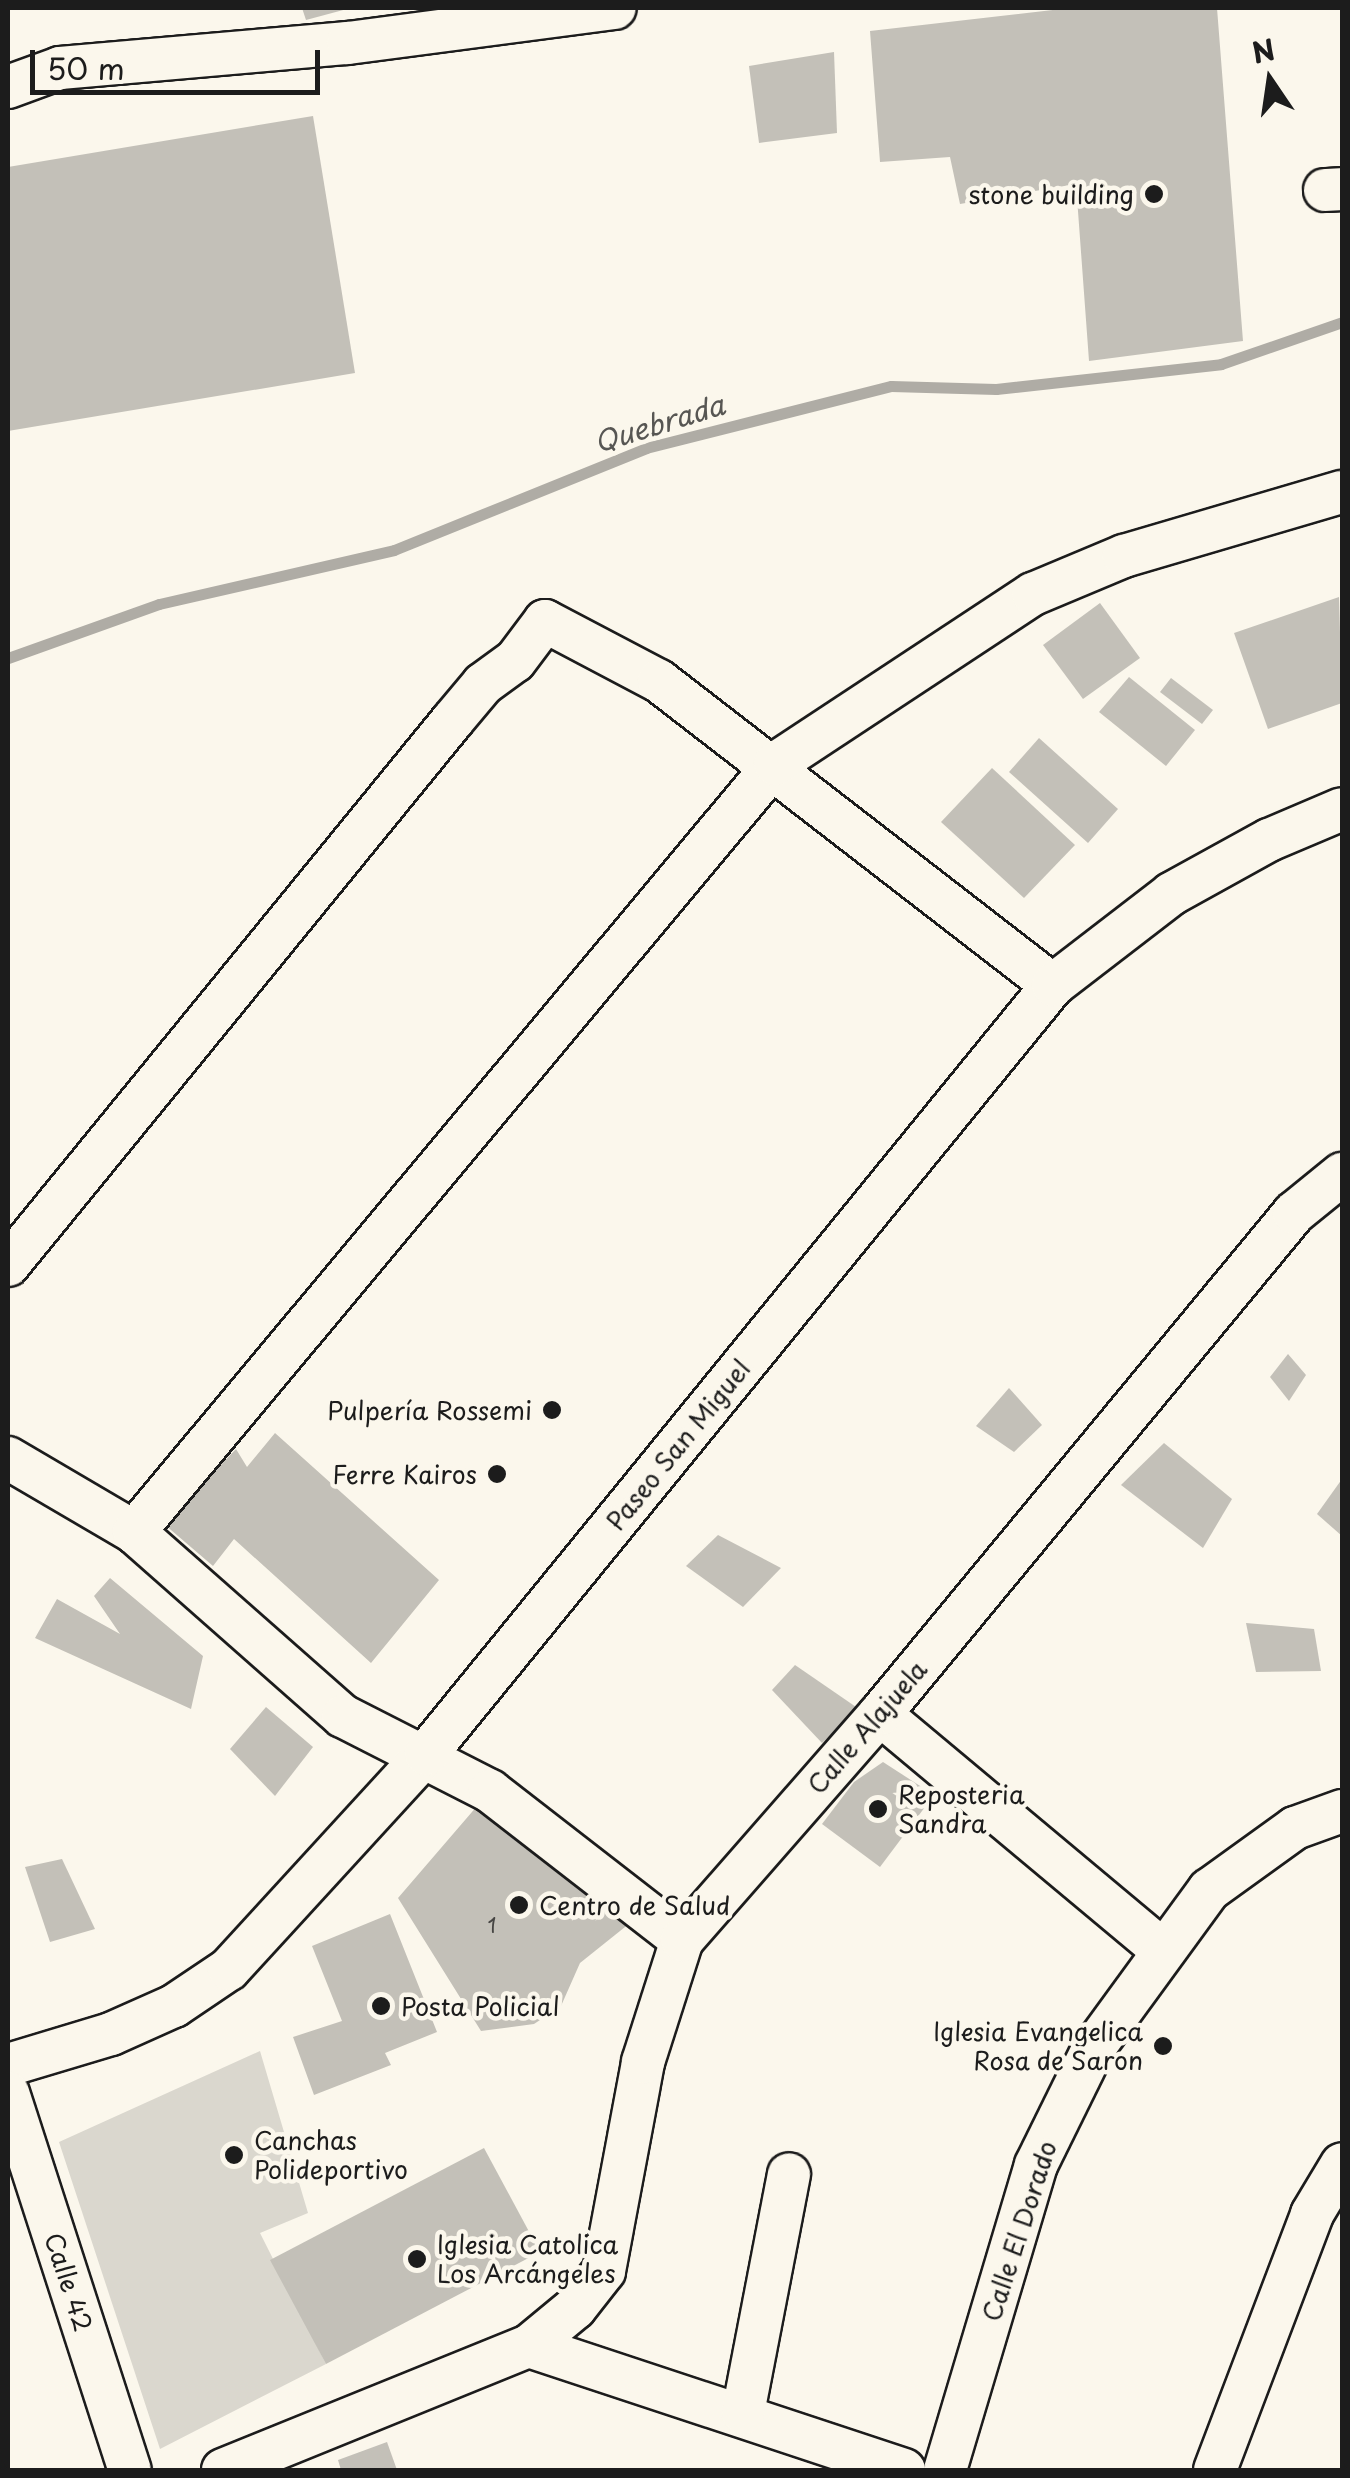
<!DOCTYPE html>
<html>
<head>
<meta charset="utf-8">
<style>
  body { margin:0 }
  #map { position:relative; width:1350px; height:2478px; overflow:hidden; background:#fbf7ec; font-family:"Playpen Sans",sans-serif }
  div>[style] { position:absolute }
  .green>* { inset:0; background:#dad7ce }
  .stream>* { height:11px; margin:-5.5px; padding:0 5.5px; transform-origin:5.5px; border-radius:5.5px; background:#afaca5 }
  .building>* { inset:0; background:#c3c0b8 }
  .roads { filter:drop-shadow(2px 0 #1c1c1c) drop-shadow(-2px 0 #1c1c1c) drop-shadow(0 2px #1c1c1c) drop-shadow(0 -2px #1c1c1c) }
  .minor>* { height:42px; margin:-21px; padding:0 21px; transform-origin:21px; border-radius:21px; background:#fbf7ec }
  .dots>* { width:28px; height:28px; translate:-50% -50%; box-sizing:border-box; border:5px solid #fbf7ec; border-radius:50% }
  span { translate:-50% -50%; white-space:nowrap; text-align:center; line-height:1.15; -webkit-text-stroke:9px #fbf7ec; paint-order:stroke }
  .number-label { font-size:20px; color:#464543 }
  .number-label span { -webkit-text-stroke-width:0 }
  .poi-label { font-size:25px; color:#1c1c1c }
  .right { translate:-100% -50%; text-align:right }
  .left { translate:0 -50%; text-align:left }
  .street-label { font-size:25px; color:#1c1c1c }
  .water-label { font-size:28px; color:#575653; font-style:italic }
  .frame { position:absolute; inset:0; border:10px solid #1c1c1c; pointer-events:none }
  .north { position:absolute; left:1220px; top:30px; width:100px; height:100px; -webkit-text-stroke:8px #fbf7ec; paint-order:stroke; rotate:347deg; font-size:28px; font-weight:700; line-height:40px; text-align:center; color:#1c1c1c }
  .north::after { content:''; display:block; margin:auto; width:35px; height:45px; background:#1c1c1c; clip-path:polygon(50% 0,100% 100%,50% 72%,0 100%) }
  .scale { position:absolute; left:30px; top:50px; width:290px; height:45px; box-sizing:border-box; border:5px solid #1c1c1c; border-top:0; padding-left:12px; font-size:30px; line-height:35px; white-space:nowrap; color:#1c1c1c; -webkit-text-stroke:8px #fbf7ec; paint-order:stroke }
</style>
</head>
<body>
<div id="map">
  <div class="green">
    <div style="clip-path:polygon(260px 2051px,308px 2213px,260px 2233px,326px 2364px,160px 2449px,59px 2142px)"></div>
  </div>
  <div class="stream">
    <div style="left:8px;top:658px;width:160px;rotate:-19.7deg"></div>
    <div style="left:159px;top:604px;width:241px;rotate:-12.9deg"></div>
    <div style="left:394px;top:550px;width:272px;rotate:-22deg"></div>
    <div style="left:646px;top:448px;width:253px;rotate:-14.2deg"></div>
    <div style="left:891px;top:386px;width:105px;rotate:1.6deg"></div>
    <div style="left:996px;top:389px;width:226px;rotate:-6.3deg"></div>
    <div style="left:1221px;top:364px;width:128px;rotate:-19.1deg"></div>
  </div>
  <div class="building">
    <div style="clip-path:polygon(302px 8px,347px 8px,347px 9px,306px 20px)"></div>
    <div style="clip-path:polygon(1070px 8px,1217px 8px,1243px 341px,1089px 361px,1076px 184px,960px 204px,950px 157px,880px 162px,870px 31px)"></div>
    <div style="clip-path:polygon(834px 52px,837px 133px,759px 143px,749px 66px)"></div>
    <div style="clip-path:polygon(313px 116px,355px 373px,8px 431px,8px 167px)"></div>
    <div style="clip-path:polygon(1339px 597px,1342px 703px,1268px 729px,1234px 633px)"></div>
    <div style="clip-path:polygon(1100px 603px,1140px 658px,1083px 699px,1043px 645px)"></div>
    <div style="clip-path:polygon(1129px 677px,1195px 730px,1166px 766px,1099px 712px)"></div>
    <div style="clip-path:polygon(1171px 678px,1213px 710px,1202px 724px,1160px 692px)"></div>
    <div style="clip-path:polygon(1039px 738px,1118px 809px,1088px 843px,1009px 772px)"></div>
    <div style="clip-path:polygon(992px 768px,1075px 845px,1024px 898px,941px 822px)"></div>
    <div style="clip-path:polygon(1288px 1354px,1306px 1375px,1289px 1401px,1270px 1377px)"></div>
    <div style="clip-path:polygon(1009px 1388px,1042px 1425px,1014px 1452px,976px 1426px)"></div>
    <div style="clip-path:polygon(275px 1433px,439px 1580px,371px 1663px,234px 1539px,213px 1566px,164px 1524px,236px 1449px,247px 1467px)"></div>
    <div style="clip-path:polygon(1164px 1443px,1232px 1499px,1203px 1548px,1121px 1485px)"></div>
    <div style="clip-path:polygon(1342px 1479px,1342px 1536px,1317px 1514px)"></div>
    <div style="clip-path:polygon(718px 1535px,781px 1568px,743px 1607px,686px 1566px)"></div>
    <div style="clip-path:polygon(110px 1578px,203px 1656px,191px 1709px,35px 1638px,57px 1599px,120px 1634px,94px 1596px)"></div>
    <div style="clip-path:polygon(1246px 1623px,1314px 1629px,1321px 1671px,1256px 1672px)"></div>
    <div style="clip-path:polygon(795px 1665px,859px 1709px,822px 1743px,772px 1690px)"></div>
    <div style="clip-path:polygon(266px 1707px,313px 1747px,275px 1796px,230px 1749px)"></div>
    <div style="clip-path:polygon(883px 1762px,934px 1795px,880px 1867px,822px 1824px,854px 1782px)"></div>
    <div style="clip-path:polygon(490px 1791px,645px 1911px,580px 1963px,561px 2006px,534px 2024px,481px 2031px,398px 1898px)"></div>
    <div style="clip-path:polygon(62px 1859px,95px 1929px,50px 1942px,25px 1867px)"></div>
    <div style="clip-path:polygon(390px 1914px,437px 2032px,385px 2053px,391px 2065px,314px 2095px,293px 2037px,342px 2021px,312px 1946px)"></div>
    <div style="clip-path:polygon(484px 2148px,540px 2252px,326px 2364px,270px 2260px)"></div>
    <div style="clip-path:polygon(387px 2442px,397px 2470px,341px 2470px,338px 2460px)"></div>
  </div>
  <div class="roads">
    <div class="minor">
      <div style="left:8px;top:87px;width:55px;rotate:-20.1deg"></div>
      <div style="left:60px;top:68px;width:289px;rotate:-5deg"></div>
      <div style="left:348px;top:43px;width:269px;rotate:-7.5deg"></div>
      <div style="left:1325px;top:190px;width:17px;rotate:-3deg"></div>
      <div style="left:8px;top:1265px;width:702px;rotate:-50.78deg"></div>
      <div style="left:452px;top:721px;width:48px;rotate:-50deg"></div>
      <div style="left:483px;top:684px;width:39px;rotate:-36deg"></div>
      <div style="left:515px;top:661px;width:50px;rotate:-53.1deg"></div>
      <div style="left:545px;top:621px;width:129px;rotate:27.8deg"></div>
      <div style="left:659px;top:681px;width:498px;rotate:37.7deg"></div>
      <div style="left:8px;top:1458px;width:146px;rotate:30.4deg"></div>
      <div style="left:134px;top:1532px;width:278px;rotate:41.4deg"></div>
      <div style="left:343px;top:1716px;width:165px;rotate:27deg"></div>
      <div style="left:490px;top:1791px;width:243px;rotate:37.8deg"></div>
      <div style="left:134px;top:1532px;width:1000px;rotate:-50.15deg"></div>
      <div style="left:775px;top:764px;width:309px;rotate:-33.4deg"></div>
      <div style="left:1033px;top:594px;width:99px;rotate:-22.7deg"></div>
      <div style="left:1124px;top:556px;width:227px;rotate:-16.4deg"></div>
      <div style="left:880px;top:1714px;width:366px;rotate:39.9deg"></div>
      <div style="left:8px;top:2065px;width:108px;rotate:-16.8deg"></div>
      <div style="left:111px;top:2034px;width:69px;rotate:-24deg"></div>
      <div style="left:174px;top:2006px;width:66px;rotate:-33.9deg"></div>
      <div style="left:229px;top:1969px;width:292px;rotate:-47.5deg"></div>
      <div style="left:426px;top:1754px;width:992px;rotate:-50.81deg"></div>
      <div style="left:1053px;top:985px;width:149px;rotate:-37.6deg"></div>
      <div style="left:1171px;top:894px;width:112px;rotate:-28.9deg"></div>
      <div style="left:1269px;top:840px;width:79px;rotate:-23deg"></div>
      <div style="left:8px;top:2093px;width:396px;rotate:72.1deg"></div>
      <div style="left:529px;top:2346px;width:395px;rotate:18.3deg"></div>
      <div style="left:743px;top:2413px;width:243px;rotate:-79.1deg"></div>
      <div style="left:223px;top:2470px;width:330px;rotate:-22.1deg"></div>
      <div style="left:529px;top:2346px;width:60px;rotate:-39.6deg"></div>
      <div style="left:575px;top:2308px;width:47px;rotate:-51.9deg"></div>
      <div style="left:604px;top:2271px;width:213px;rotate:-79.4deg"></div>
      <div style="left:643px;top:2062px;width:128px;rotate:-72.3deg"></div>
      <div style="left:682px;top:1940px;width:300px;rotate:-48.8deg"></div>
      <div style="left:880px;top:1714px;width:650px;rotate:-50.43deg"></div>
      <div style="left:1294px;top:1213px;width:62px;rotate:-39.1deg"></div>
      <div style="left:945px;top:2470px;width:318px;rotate:-73.4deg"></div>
      <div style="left:1036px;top:2165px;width:129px;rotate:-63.8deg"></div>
      <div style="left:1093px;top:2049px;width:197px;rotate:-53.9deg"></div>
      <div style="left:1209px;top:1890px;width:106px;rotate:-35.8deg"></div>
      <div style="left:1295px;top:1828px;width:50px;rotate:-19.9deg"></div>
      <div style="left:1215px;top:2470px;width:274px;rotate:-69.2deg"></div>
      <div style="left:1312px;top:2214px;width:58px;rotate:-59deg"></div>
    </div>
  </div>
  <div class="dots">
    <div style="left:1154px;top:194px;background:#1c1c1c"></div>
    <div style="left:552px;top:1410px;background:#1c1c1c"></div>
    <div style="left:497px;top:1474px;background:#1c1c1c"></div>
    <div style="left:878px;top:1809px;background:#1c1c1c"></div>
    <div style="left:519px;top:1905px;background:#1c1c1c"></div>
    <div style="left:381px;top:2006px;background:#1c1c1c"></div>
    <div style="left:1163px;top:2046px;background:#1c1c1c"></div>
    <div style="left:234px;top:2155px;background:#1c1c1c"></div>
    <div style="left:417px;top:2259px;background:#1c1c1c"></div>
  </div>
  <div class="number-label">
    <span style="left:492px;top:1925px">1</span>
  </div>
  <div class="poi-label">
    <span class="right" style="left:1134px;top:194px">stone building</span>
    <span class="right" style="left:532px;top:1410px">Pulpería Rossemi</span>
    <span class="right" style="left:477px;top:1474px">Ferre Kairos</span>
    <span class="left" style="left:898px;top:1809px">Reposteria<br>Sandra</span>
    <span class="left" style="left:539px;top:1905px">Centro de Salud</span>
    <span class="left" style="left:401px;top:2006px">Posta Policial</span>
    <span class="right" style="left:1143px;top:2046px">Iglesia Evangelica<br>Rosa de Saron</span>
    <span class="left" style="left:254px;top:2155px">Canchas<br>Polideportivo</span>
    <span class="left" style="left:437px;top:2259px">Iglesia Catolica<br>Los Arcángeles</span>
  </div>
  <div class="street-label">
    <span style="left:678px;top:1445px;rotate:-51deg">Paseo San Miguel</span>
    <span style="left:867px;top:1727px;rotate:-49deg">Calle Alajuela</span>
    <span style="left:1019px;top:2231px;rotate:-72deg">Calle El Dorado</span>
    <span style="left:69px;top:2282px;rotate:72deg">Calle 42</span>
  </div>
  <div class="water-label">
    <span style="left:659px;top:423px;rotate:-17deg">Quebrada</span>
  </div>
  <div class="frame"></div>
  <div class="north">N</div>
  <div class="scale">50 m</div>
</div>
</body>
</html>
